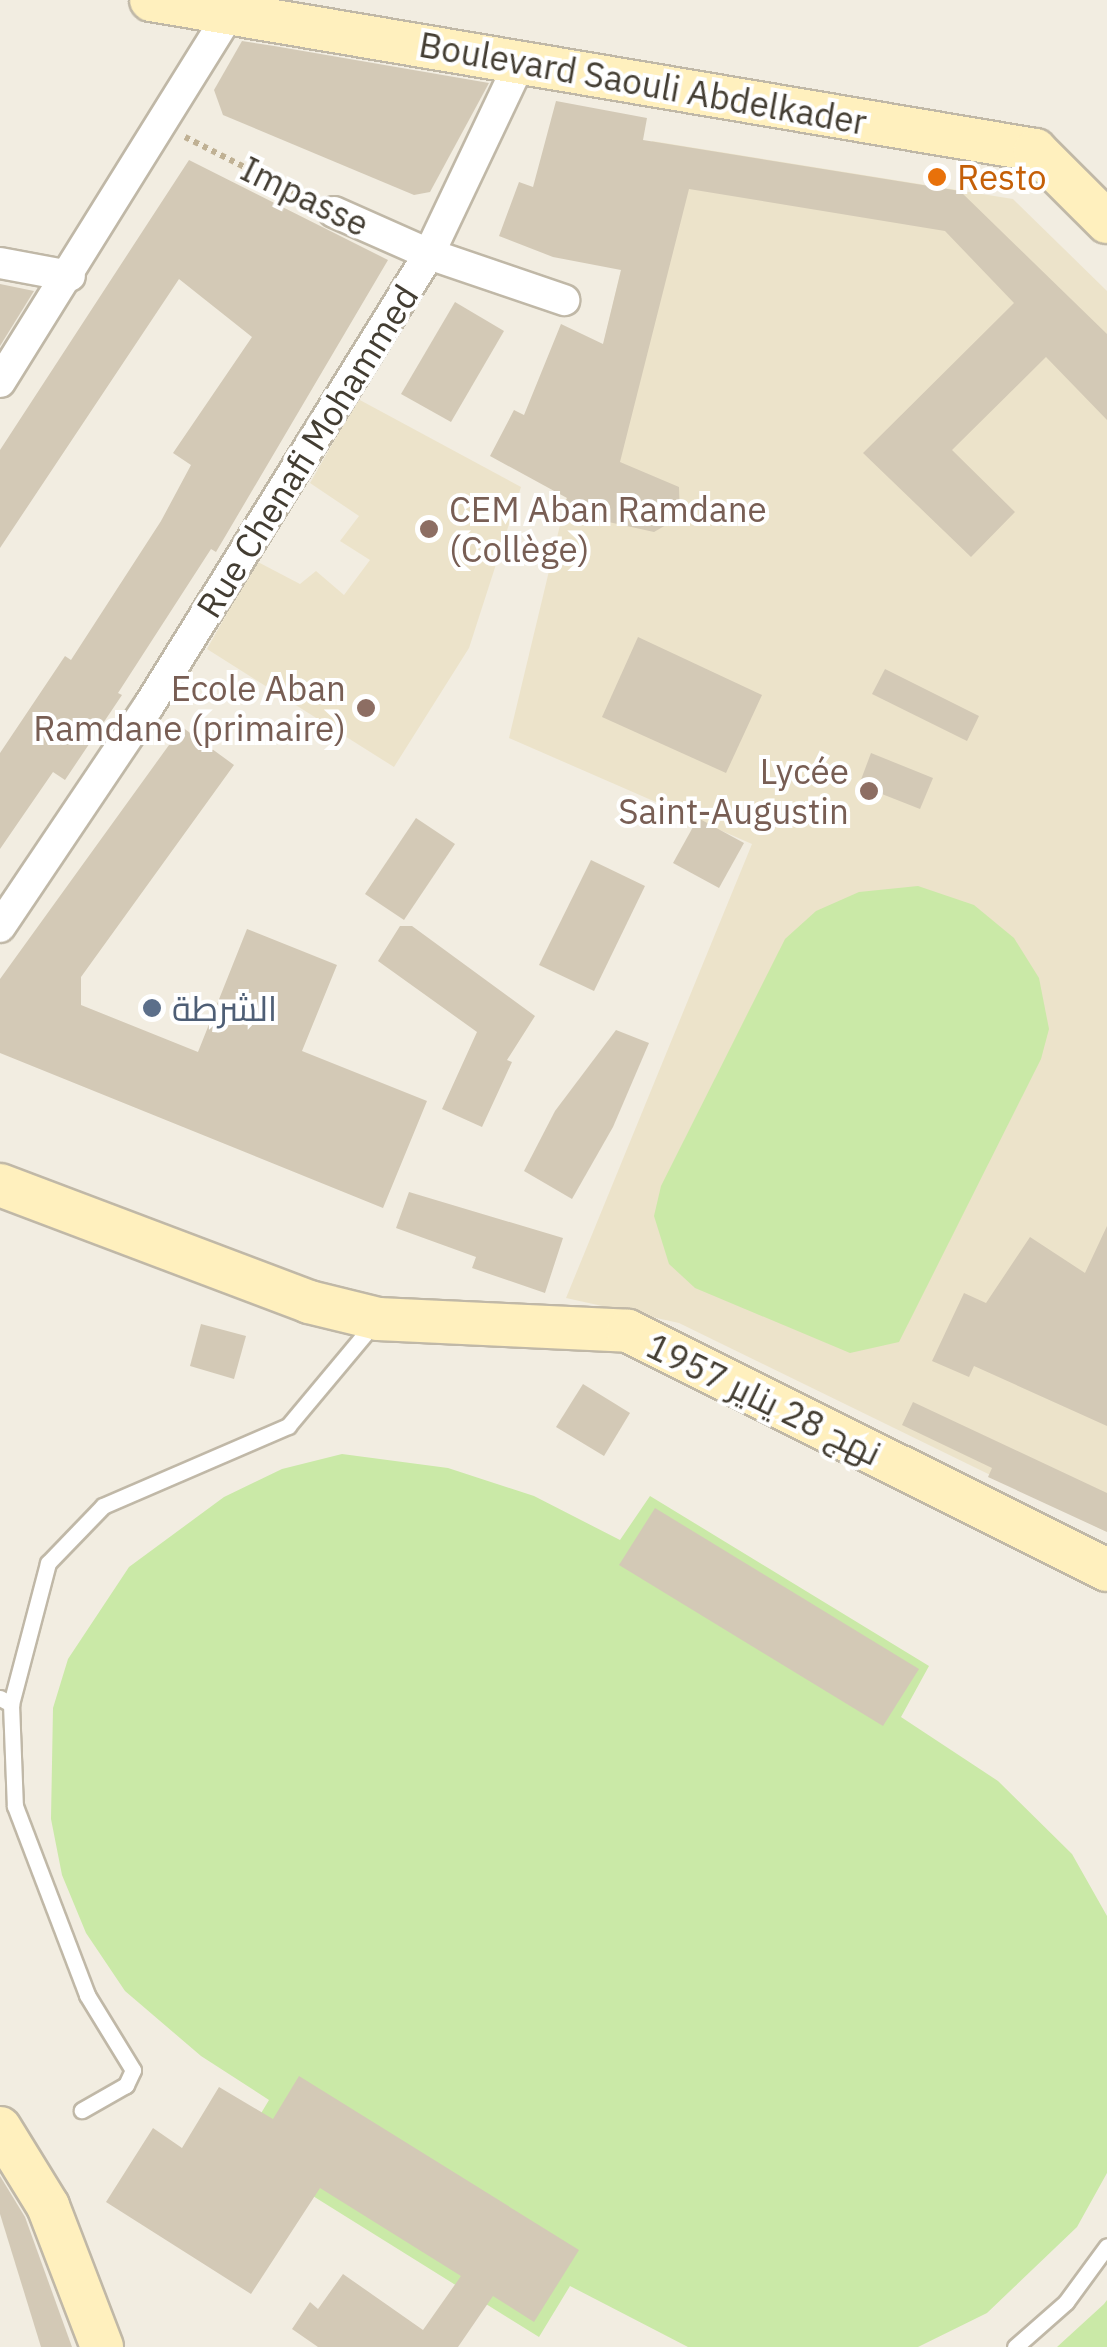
<!DOCTYPE html>
<html>
<head>
<meta charset="utf-8">
<style>
  body { margin:0 }
  #map { position:relative; width:1107px; height:2347px; overflow:hidden; background:#f2ede1; font-family:"IBM Plex Sans",Cairo,sans-serif }
  div>[style] { position:absolute }
  .education>* { inset:0; background:#ece3ca }
  .green>* { inset:0; background:#cae9a7 }
  .building>* { inset:0; background:#d3c9b6 }
  .path>* { height:6px; margin-top:-3px; transform-origin:0; background:repeating-linear-gradient(90deg,#c0b194 0 5px,transparent 0 10px) }
  .roads { filter:drop-shadow(2px 0 #c0b8a7) drop-shadow(-2px 0 #c0b8a7) drop-shadow(0 2px #c0b8a7) drop-shadow(0 -2px #c0b8a7) }
  .lane>* { height:15px; margin:-7.5px; padding:0 7.5px; transform-origin:7.5px; border-radius:7.5px; background:#fff }
  .street>* { height:30px; margin:-15px; padding:0 15px; transform-origin:15px; border-radius:15px; background:#fff }
  .secondary>* { height:42px; margin:-21px; padding:0 21px; transform-origin:21px; border-radius:21px; background:#fff0be }
  .dots>* { width:28px; height:28px; translate:-50% -50%; box-sizing:border-box; border:5px solid #fff; border-radius:50% }
  span { translate:-50% -50%; white-space:nowrap; text-align:center; line-height:1.15; -webkit-text-stroke:8px #fff; paint-order:stroke }
  .street-label { font-size:35px; color:#433d32 }
  .food-label { font-size:35px; color:#c56008 }
  .left { translate:0 -50%; text-align:left }
  .education-label { font-size:35px; color:#785e54 }
  .right { translate:-100% -50%; text-align:right }
  .service-label { font-size:35px; color:#4e5e75 }
</style>
</head>
<body>
<div id="map">
  <div class="education">
    <div style="clip-path:polygon(652px 141px,1013px 199px,1107px 291px,1107px 1532px,679px 1323px,566px 1298px,752px 844px,509px 738px)"></div>
    <div style="clip-path:polygon(358px 399px,521px 487px,469px 648px,394px 767px,207px 649px,256px 561px,300px 584px,316px 571px,344px 595px,370px 560px,340px 541px,359px 516px,310px 483px)"></div>
  </div>
  <div class="green">
    <div style="clip-path:polygon(918px 886px,974px 905px,1014px 938px,1039px 978px,1049px 1029px,1041px 1059px,899px 1342px,850px 1353px,695px 1288px,669px 1264px,654px 1216px,661px 1186px,785px 939px,816px 911px,859px 892px)"></div>
    <div style="clip-path:polygon(342px 1454px,448px 1468px,534px 1496px,620px 1540px,650px 1496px,929px 1666px,901px 1717px,998px 1781px,1072px 1854px,1107px 1916px,1107px 2173px,1077px 2227px,987px 2313px,918px 2347px,688px 2347px,570px 2286px,539px 2337px,239px 2150px,269px 2100px,201px 2056px,125px 1991px,86px 1933px,62px 1875px,51px 1819px,53px 1708px,68px 1659px,129px 1567px,224px 1497px,282px 1469px)"></div>
    <div style="clip-path:polygon(1107px 2300px,1107px 2347px,1057px 2347px,1104px 2304px)"></div>
  </div>
  <div class="building">
    <div style="clip-path:polygon(242px 41px,274px 46px,489px 83px,430px 192px,414px 195px,223px 115px,214px 90px)"></div>
    <div style="clip-path:polygon(556px 101px,647px 118px,643px 140px,960px 191px,1107px 334px,1107px 420px,1046px 357px,952px 450px,1015px 512px,971px 557px,863px 453px,1014px 303px,945px 231px,689px 189px,620px 462px,679px 487px,680px 517px,654px 532px,563px 512px,567px 498px,490px 456px,514px 410px,524px 415px,561px 324px,603px 344px,621px 270px,553px 257px,499px 236px,519px 182px,533px 187px)"></div>
    <div style="clip-path:polygon(189px 160px,388px 260px,216px 552px,211px 549px,118px 693px,122px 695px,65px 780px,53px 772px,0 849px,0 753px,65px 656px,71px 660px,161px 521px,191px 465px,173px 453px,252px 337px,179px 279px,0 548px,0 450px)"></div>
    <div style="clip-path:polygon(0 284px,34px 291px,0 346px)"></div>
    <div style="clip-path:polygon(455px 302px,504px 331px,451px 422px,401px 394px)"></div>
    <div style="clip-path:polygon(638px 637px,762px 695px,726px 773px,602px 717px)"></div>
    <div style="clip-path:polygon(885px 669px,979px 716px,967px 741px,872px 694px)"></div>
    <div style="clip-path:polygon(182px 727px,234px 765px,81px 977px,81px 1005px,198px 1052px,247px 929px,337px 965px,302px 1051px,427px 1101px,383px 1208px,0 1053px,0 979px)"></div>
    <div style="clip-path:polygon(871px 753px,933px 778px,920px 809px,859px 785px)"></div>
    <div style="clip-path:polygon(416px 818px,455px 844px,404px 920px,365px 894px)"></div>
    <div style="clip-path:polygon(698px 818px,744px 843px,719px 888px,673px 863px)"></div>
    <div style="clip-path:polygon(591px 860px,645px 886px,594px 991px,539px 965px)"></div>
    <div style="clip-path:polygon(400px 926px,412px 926px,535px 1016px,507px 1060px,512px 1062px,482px 1127px,442px 1109px,477px 1032px,378px 961px)"></div>
    <div style="clip-path:polygon(616px 1030px,649px 1043px,613px 1127px,572px 1199px,524px 1171px,555px 1111px)"></div>
    <div style="clip-path:polygon(409px 1192px,563px 1238px,545px 1293px,472px 1268px,476px 1257px,396px 1228px)"></div>
    <div style="clip-path:polygon(1107px 1226px,1107px 1426px,974px 1366px,969px 1377px,932px 1361px,964px 1293px,986px 1303px,1030px 1237px,1085px 1273px)"></div>
    <div style="clip-path:polygon(201px 1324px,246px 1336px,234px 1379px,190px 1366px)"></div>
    <div style="clip-path:polygon(583px 1384px,630px 1413px,604px 1456px,556px 1427px)"></div>
    <div style="clip-path:polygon(913px 1402px,1107px 1493px,1107px 1532px,988px 1477px,992px 1468px,902px 1425px)"></div>
    <div style="clip-path:polygon(655px 1508px,919px 1669px,883px 1726px,619px 1565px)"></div>
    <div style="clip-path:polygon(299px 2076px,579px 2250px,534px 2322px,493px 2296px,458px 2347px,318px 2347px,292px 2329px,310px 2302px,318px 2309px,343px 2274px,423px 2330px,461px 2276px,320px 2188px,251px 2294px,106px 2202px,153px 2128px,182px 2148px,219px 2087px,273px 2119px)"></div>
    <div style="clip-path:polygon(0 2176px,25px 2217px,72px 2347px,41px 2347px,0 2214px)"></div>
  </div>
  <div class="path">
    <div style="left:185px;top:137px;width:138px;rotate:26.8deg"></div>
  </div>
  <div class="roads">
    <div class="lane">
      <div style="left:0;top:1698px;width:13px;rotate:29deg"></div>
      <div style="left:11px;top:1704px;width:146px;rotate:-75.3deg"></div>
      <div style="left:48px;top:1563px;width:79px;rotate:-46deg"></div>
      <div style="left:103px;top:1506px;width:202px;rotate:-23.4deg"></div>
      <div style="left:288px;top:1426px;width:136px;rotate:-50.1deg"></div>
      <div style="left:11px;top:1704px;width:102px;rotate:87.8deg"></div>
      <div style="left:15px;top:1806px;width:202px;rotate:69.1deg"></div>
      <div style="left:87px;top:1995px;width:88px;rotate:58.5deg"></div>
      <div style="left:133px;top:2070px;width:17px;rotate:115deg"></div>
      <div style="left:126px;top:2085px;width:51px;rotate:150.4deg"></div>
      <div style="left:1015px;top:2347px;width:68px;rotate:-41.4deg"></div>
      <div style="left:1066px;top:2302px;width:69px;rotate:-53.8deg"></div>
    </div>
    <div class="street">
      <div style="left:334px;top:212px;width:104px;rotate:23.9deg"></div>
      <div style="left:429px;top:254px;width:143px;rotate:18.8deg"></div>
      <div style="left:0;top:263px;width:71px;rotate:10.5deg"></div>
      <div style="left:0;top:382px;width:430px;rotate:-58.1deg"></div>
      <div style="left:0;top:927px;width:265px;rotate:-56.1deg"></div>
      <div style="left:148px;top:707px;width:533px;rotate:-58.19deg"></div>
      <div style="left:429px;top:254px;width:215px;rotate:-64.6deg"></div>
    </div>
    <div class="secondary">
      <div style="left:151px;top:0;width:897px;rotate:9.63deg"></div>
      <div style="left:1035px;top:150px;width:102px;rotate:45deg"></div>
      <div style="left:0;top:1185px;width:330px;rotate:20.7deg"></div>
      <div style="left:309px;top:1302px;width:71px;rotate:13.8deg"></div>
      <div style="left:378px;top:1319px;width:250px;rotate:2.7deg"></div>
      <div style="left:628px;top:1331px;width:535px;rotate:26.52deg"></div>
      <div style="left:0;top:2128px;width:92px;rotate:58.4deg"></div>
      <div style="left:48px;top:2206px;width:151px;rotate:69deg"></div>
    </div>
  </div>
  <div class="dots">
    <div style="left:937px;top:177px;background:#e8710a"></div>
    <div style="left:429px;top:529px;background:#8d6e63"></div>
    <div style="left:366px;top:708px;background:#8d6e63"></div>
    <div style="left:869px;top:791px;background:#8d6e63"></div>
    <div style="left:152px;top:1008px;background:#5c6f8a"></div>
  </div>
  <div class="street-label">
    <span style="left:643px;top:83px;rotate:10deg">Boulevard Saouli Abdelkader</span>
    <span style="left:305px;top:196px;rotate:26deg">Impasse</span>
    <span style="left:307px;top:451px;rotate:-58deg">Rue Chenafi Mohammed</span>
    <span style="left:764px;top:1399px;rotate:26deg">نهج 28 يناير 1957</span>
  </div>
  <div class="food-label">
    <span class="left" style="left:957px;top:177px">Resto</span>
  </div>
  <div class="education-label">
    <span class="left" style="left:449px;top:529px">CEM Aban Ramdane<br>(Collège)</span>
    <span class="right" style="left:346px;top:708px">Ecole Aban<br>Ramdane (primaire)</span>
    <span class="right" style="left:849px;top:791px">Lycée<br>Saint-Augustin</span>
  </div>
  <div class="service-label">
    <span class="left" style="left:172px;top:1008px">الشرطة</span>
  </div>
</div>
</body>
</html>
